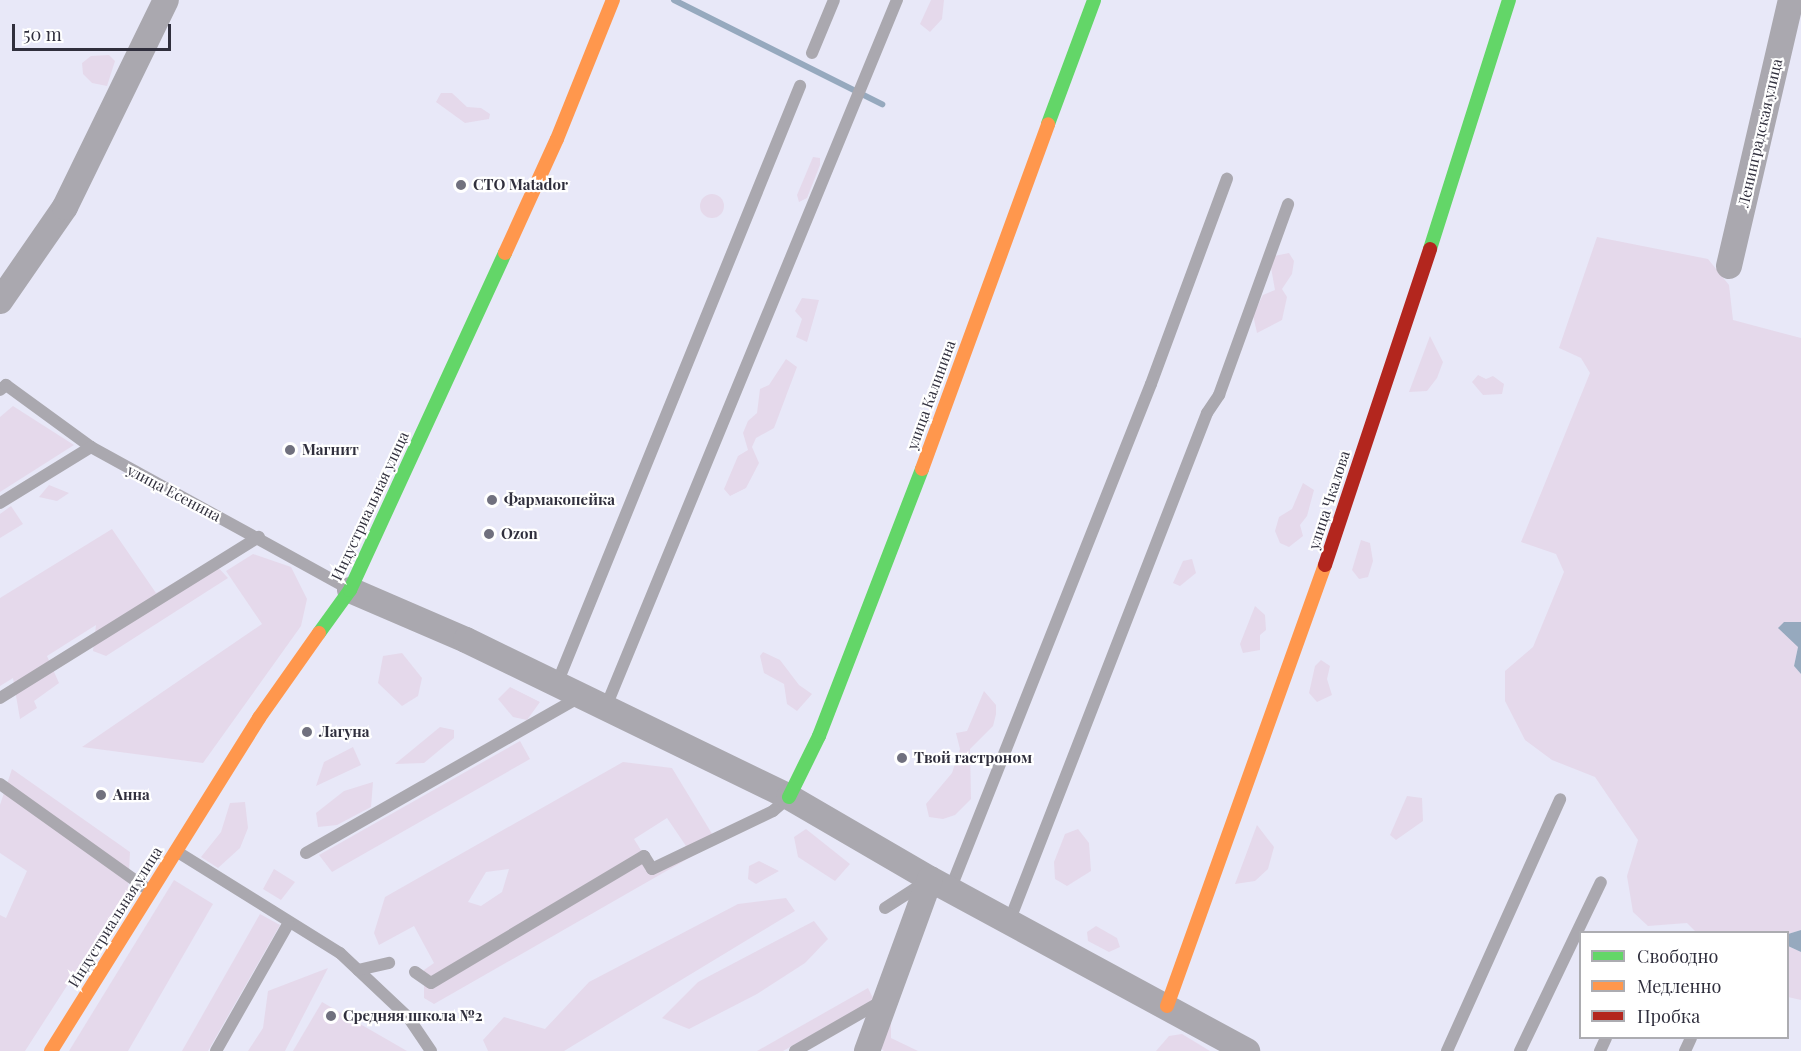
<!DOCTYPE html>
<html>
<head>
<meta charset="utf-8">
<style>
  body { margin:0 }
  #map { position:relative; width:1801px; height:1051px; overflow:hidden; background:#e8e8f8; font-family:"Playfair Display",serif }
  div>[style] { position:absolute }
  .green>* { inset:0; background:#e5d9eb }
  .round { border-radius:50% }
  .water>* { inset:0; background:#96a9be }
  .stream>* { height:6px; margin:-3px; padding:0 3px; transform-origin:3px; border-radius:3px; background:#96a9be }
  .lane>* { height:12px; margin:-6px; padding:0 6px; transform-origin:6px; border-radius:6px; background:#aaa8af }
  .street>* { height:26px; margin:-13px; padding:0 13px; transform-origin:13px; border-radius:13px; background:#aaa8af }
  .fast>* { height:14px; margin:-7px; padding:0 7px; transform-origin:7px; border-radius:7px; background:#63d668 }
  .slow>* { height:14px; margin:-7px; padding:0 7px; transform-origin:7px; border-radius:7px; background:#ff974d }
  .jam>* { height:14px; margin:-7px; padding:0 7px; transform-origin:7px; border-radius:7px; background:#b3261e }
  .dots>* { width:16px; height:16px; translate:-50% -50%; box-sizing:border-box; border:3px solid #fff; border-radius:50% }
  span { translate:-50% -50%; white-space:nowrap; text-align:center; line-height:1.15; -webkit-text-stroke:4.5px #fff; paint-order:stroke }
  .street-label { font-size:15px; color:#302f3d }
  .poi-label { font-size:15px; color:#302f3d; font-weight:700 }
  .left { translate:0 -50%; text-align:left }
  .legend { position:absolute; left:1579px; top:931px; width:210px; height:108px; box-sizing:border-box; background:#fff; border:2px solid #acacb1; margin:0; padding:8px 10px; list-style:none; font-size:18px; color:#302f3d }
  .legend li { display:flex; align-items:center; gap:12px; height:30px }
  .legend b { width:30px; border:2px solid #acacb1 }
  .scale { position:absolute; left:12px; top:24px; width:159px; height:27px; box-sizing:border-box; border:3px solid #302f3d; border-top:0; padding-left:8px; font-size:18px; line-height:21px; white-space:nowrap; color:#302f3d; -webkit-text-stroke:4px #fff; paint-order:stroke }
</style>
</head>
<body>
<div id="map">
  <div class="green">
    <div style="clip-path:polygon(931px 0,944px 0,942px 19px,930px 32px,920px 24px)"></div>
    <div style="clip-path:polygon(109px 55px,115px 61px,107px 86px,92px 83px,83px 74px,82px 63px,91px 56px)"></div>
    <div style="clip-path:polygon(441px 93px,452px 93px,467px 107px,481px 108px,490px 114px,489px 119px,465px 123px,436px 102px)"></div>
    <div style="clip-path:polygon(813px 157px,820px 158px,820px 165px,807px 198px,799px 202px,797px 195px)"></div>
    <div class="round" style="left:700px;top:194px;width:24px;height:24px"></div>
    <div style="clip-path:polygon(1597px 237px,1708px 259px,1729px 285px,1733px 320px,1801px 338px,1801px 622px,1784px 622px,1798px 647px,1794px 666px,1801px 674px,1801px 930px,1788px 934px,1696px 932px,1687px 923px,1648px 926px,1633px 912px,1627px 876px,1638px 840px,1595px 777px,1552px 760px,1525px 740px,1505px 701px,1505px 671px,1533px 647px,1564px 572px,1556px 554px,1521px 542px,1590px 373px,1581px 358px,1559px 348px)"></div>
    <div style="clip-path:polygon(1289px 253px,1294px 261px,1292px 274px,1282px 289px,1287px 297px,1282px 320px,1257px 333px,1253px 315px,1263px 295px,1275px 290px,1270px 262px,1274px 256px)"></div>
    <div style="clip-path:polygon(802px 298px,819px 300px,807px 342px,796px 337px,802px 319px,795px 311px)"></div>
    <div style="clip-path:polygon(1430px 336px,1443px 362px,1437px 378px,1427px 391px,1409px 392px)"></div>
    <div style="clip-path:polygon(786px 359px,797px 367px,774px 428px,756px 438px,752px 447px,759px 463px,746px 488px,730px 496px,724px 489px,738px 456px,748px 450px,743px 433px,748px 421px,757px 413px,760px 389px,769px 385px)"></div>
    <div style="clip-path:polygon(1478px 375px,1486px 379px,1493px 376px,1504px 384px,1502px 394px,1483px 395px,1472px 382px)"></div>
    <div style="clip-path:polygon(13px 406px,74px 445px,0 492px,0 417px)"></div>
    <div style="clip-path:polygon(1303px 483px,1314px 490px,1307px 516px,1300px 525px,1303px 536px,1289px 547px,1280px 543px,1275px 531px,1279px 517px,1292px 509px)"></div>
    <div style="clip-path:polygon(49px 485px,69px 493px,57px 501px,39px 497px)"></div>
    <div style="clip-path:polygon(11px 506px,23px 524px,0 538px,0 514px)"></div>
    <div style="clip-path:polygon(112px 529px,156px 593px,212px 561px,228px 578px,106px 656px,93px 651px,96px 625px,47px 656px,59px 683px,34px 701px,37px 708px,20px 719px,13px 678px,0 686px,0 598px)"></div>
    <div style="clip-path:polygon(1361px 540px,1370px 543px,1373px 561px,1368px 577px,1359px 579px,1352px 570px)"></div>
    <div style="clip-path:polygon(253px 554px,291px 567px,307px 599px,301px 626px,203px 763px,82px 747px,262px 624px,226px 571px)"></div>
    <div style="clip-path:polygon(1192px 559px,1196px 573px,1180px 586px,1173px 583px,1183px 561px)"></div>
    <div style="clip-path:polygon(1255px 606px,1265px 615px,1266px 630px,1260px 635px,1260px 650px,1243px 653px,1240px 644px)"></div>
    <div style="clip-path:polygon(763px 652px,780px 660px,799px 685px,812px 694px,797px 711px,787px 704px,784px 684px,764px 673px,760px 656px)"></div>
    <div style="clip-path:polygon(402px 653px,422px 678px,418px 696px,402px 706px,378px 683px,383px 656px)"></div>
    <div style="clip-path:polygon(1321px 660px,1330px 666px,1327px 679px,1332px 695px,1317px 702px,1309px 693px,1315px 666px)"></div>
    <div style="clip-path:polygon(510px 687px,540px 702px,527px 720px,513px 717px,498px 699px)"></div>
    <div style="clip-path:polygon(984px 691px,996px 705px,996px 714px,993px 726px,970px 749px,971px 799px,955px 815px,943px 819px,929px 817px,926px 804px,952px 773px,960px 749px,956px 733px,967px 731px)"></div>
    <div style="clip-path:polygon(440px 727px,454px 730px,454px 738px,424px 763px,395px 764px)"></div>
    <div style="clip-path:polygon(520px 741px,530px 759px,332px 872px,319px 855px)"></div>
    <div style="clip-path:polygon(353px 747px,361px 765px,316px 786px,324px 762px)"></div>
    <div style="clip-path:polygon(evenodd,623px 762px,672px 768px,717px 842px,434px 1004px,424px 998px,424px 970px,434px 963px,414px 926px,379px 945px,374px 933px,385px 897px,623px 762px,667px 818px,686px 846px,652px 868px,634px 839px,667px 818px,623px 762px,509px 869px,502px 892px,481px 906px,468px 902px,486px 872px,509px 869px)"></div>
    <div style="clip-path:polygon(12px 769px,130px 852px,128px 891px,25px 1051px,0 1051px,0 915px,6px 918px,27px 871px,0 853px,0 805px)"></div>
    <div style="clip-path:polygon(373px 782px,371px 807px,337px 825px,318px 827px,316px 813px,344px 791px)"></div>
    <div style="clip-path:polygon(1407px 796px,1422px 798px,1423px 821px,1396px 840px,1390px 835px)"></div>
    <div style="clip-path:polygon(245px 802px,248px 828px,240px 848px,218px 868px,201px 857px,221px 832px,230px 803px)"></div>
    <div style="clip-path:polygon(1257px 825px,1274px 847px,1268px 869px,1255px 881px,1235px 884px)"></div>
    <div style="clip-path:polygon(806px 829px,850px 864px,835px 881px,798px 857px,794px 837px)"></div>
    <div style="clip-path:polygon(1078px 829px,1089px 843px,1091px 871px,1067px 886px,1055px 879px,1054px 862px,1065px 834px)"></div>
    <div style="clip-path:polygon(759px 861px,779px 871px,756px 884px,748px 879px,749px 866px)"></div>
    <div style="clip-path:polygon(274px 869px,295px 882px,281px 900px,263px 889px)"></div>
    <div style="clip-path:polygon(174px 880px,213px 904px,128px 1051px,69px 1051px)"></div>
    <div style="clip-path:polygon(786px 898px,795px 911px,564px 1051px,488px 1051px,483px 1040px,504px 1017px,545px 1029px,589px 982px,738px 904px)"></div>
    <div style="clip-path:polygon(260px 914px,280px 925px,208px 1051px,182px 1051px)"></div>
    <div style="clip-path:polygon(814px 921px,828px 939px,805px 963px,757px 994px,689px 1029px,662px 1018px,698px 982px)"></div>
    <div style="clip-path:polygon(1096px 926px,1117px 938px,1120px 947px,1109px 952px,1088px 941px,1087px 932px)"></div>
    <div style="clip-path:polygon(1788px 946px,1801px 952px,1801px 1000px,1788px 997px)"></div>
    <div style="clip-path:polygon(328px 968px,285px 1051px,248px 1051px,263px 1028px,268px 991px)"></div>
    <div style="clip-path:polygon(868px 988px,874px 1000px,783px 1051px,757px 1051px)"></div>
    <div style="clip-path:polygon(322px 1002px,407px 1051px,293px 1051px)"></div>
    <div style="clip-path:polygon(891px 1021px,891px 1038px,918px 1051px,884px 1051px,873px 1042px)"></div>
    <div style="clip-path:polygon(1182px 1034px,1210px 1051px,1156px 1051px,1169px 1036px)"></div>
  </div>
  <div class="water">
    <div style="clip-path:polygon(1784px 622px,1801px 622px,1801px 674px,1794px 666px,1798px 647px,1778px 628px)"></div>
    <div style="clip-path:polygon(1801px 930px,1801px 952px,1788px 946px,1788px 934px)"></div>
  </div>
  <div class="stream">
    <div style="left:674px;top:0;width:233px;rotate:26.6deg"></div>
  </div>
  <div class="lane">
    <div style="left:812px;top:53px;width:57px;rotate:-67.5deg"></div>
    <div style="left:0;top:390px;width:8px;rotate:-40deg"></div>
    <div style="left:6px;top:385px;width:105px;rotate:36.1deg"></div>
    <div style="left:91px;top:447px;width:294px;rotate:28.8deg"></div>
    <div style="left:0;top:503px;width:107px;rotate:-31.6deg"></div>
    <div style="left:556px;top:686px;width:648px;rotate:-67.87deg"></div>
    <div style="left:0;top:698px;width:305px;rotate:-31.9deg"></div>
    <div style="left:605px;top:709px;width:767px;rotate:-67.62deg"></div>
    <div style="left:0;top:784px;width:184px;rotate:35.5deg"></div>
    <div style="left:176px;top:851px;width:193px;rotate:31.9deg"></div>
    <div style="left:340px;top:953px;width:93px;rotate:43.3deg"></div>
    <div style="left:408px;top:1017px;width:41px;rotate:55.9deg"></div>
    <div style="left:306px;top:853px;width:315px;rotate:-29.7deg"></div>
    <div style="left:950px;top:890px;width:544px;rotate:-68.34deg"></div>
    <div style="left:1151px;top:384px;width:219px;rotate:-69.7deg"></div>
    <div style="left:885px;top:908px;width:46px;rotate:-32.7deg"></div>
    <div style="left:1009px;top:922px;width:546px;rotate:-68.74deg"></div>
    <div style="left:1207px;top:413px;width:22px;rotate:-56deg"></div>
    <div style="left:1219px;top:395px;width:203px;rotate:-70.1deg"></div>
    <div style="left:358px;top:970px;width:32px;rotate:-13deg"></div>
    <div style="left:415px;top:972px;width:19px;rotate:35deg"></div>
    <div style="left:431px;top:983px;width:248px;rotate:-30.8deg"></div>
    <div style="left:644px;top:856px;width:15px;rotate:58deg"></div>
    <div style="left:652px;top:869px;width:134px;rotate:-25.6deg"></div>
    <div style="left:773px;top:811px;width:20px;rotate:-41deg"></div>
    <div style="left:216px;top:1051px;width:146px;rotate:-60.4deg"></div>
    <div style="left:795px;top:1051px;width:100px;rotate:-29.9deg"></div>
    <div style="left:1447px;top:1051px;width:276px;rotate:-65.8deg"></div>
    <div style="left:1520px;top:1051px;width:187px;rotate:-64.4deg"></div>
    <div style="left:1600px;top:1051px;width:14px;rotate:-65deg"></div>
    <div style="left:1685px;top:1051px;width:14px;rotate:-65deg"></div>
  </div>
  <div class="street">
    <div style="left:1729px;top:266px;width:273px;rotate:-76.9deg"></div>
    <div style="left:0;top:301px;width:114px;rotate:-55.3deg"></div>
    <div style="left:65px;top:207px;width:230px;rotate:-64deg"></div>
    <div style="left:350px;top:590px;width:126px;rotate:23.3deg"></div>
    <div style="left:466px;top:640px;width:359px;rotate:25.9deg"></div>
    <div style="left:789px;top:797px;width:163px;rotate:30.2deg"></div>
    <div style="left:930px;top:879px;width:361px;rotate:28.5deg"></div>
    <div style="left:867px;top:1051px;width:183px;rotate:-69.9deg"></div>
  </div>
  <div class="fast">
    <div style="left:1048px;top:124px;width:132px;rotate:-69.6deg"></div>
    <div style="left:1430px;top:249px;width:261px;rotate:-72.4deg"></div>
    <div style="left:319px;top:633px;width:53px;rotate:-54.2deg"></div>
    <div style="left:350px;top:590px;width:371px;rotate:-65.3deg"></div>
    <div style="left:789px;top:797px;width:68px;rotate:-63.8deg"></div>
    <div style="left:819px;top:736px;width:286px;rotate:-68.9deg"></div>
  </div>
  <div class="slow">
    <div style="left:505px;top:253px;width:125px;rotate:-65.5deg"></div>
    <div style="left:557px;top:139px;width:150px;rotate:-68.1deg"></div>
    <div style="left:922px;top:469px;width:367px;rotate:-69.9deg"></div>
    <div style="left:1167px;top:1006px;width:468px;rotate:-70.3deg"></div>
    <div style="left:51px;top:1051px;width:393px;rotate:-58deg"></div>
    <div style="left:259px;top:718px;width:104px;rotate:-54.8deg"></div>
  </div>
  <div class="jam">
    <div style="left:1325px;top:565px;width:333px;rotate:-71.6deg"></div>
  </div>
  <div class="dots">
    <div style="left:461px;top:185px;background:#70707e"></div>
    <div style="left:290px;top:450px;background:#70707e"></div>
    <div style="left:492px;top:500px;background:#70707e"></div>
    <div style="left:489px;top:534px;background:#70707e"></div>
    <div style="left:307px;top:732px;background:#70707e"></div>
    <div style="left:902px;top:758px;background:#70707e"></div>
    <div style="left:101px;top:795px;background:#70707e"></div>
    <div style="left:331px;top:1016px;background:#70707e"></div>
  </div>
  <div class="street-label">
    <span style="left:1760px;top:133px;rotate:-77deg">Ленинградская улица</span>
    <span style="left:931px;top:395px;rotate:-70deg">улица Калинина</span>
    <span style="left:174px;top:493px;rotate:28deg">улица Есенина</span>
    <span style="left:1329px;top:500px;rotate:-72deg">улица Чкалова</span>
    <span style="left:370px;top:506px;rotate:-65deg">Индустриальная улица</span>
    <span style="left:115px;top:917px;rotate:-58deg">Индустриальная улица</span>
  </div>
  <div class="poi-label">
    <span class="left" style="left:473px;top:185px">СТО Matador</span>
    <span class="left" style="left:302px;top:450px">Магнит</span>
    <span class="left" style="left:504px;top:500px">Фармакопейка</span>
    <span class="left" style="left:501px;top:534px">Ozon</span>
    <span class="left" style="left:319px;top:732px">Лагуна</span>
    <span class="left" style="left:914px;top:758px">Твой гастроном</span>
    <span class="left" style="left:113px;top:795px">Анна</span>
    <span class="left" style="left:343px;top:1016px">Средняя школа №2</span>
  </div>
  <ul class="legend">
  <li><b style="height:8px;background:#63d668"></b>Свободно</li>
  <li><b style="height:8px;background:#ff974d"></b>Медленно</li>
  <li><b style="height:8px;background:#b3261e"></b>Пробка</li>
  </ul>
  <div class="scale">50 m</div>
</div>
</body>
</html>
